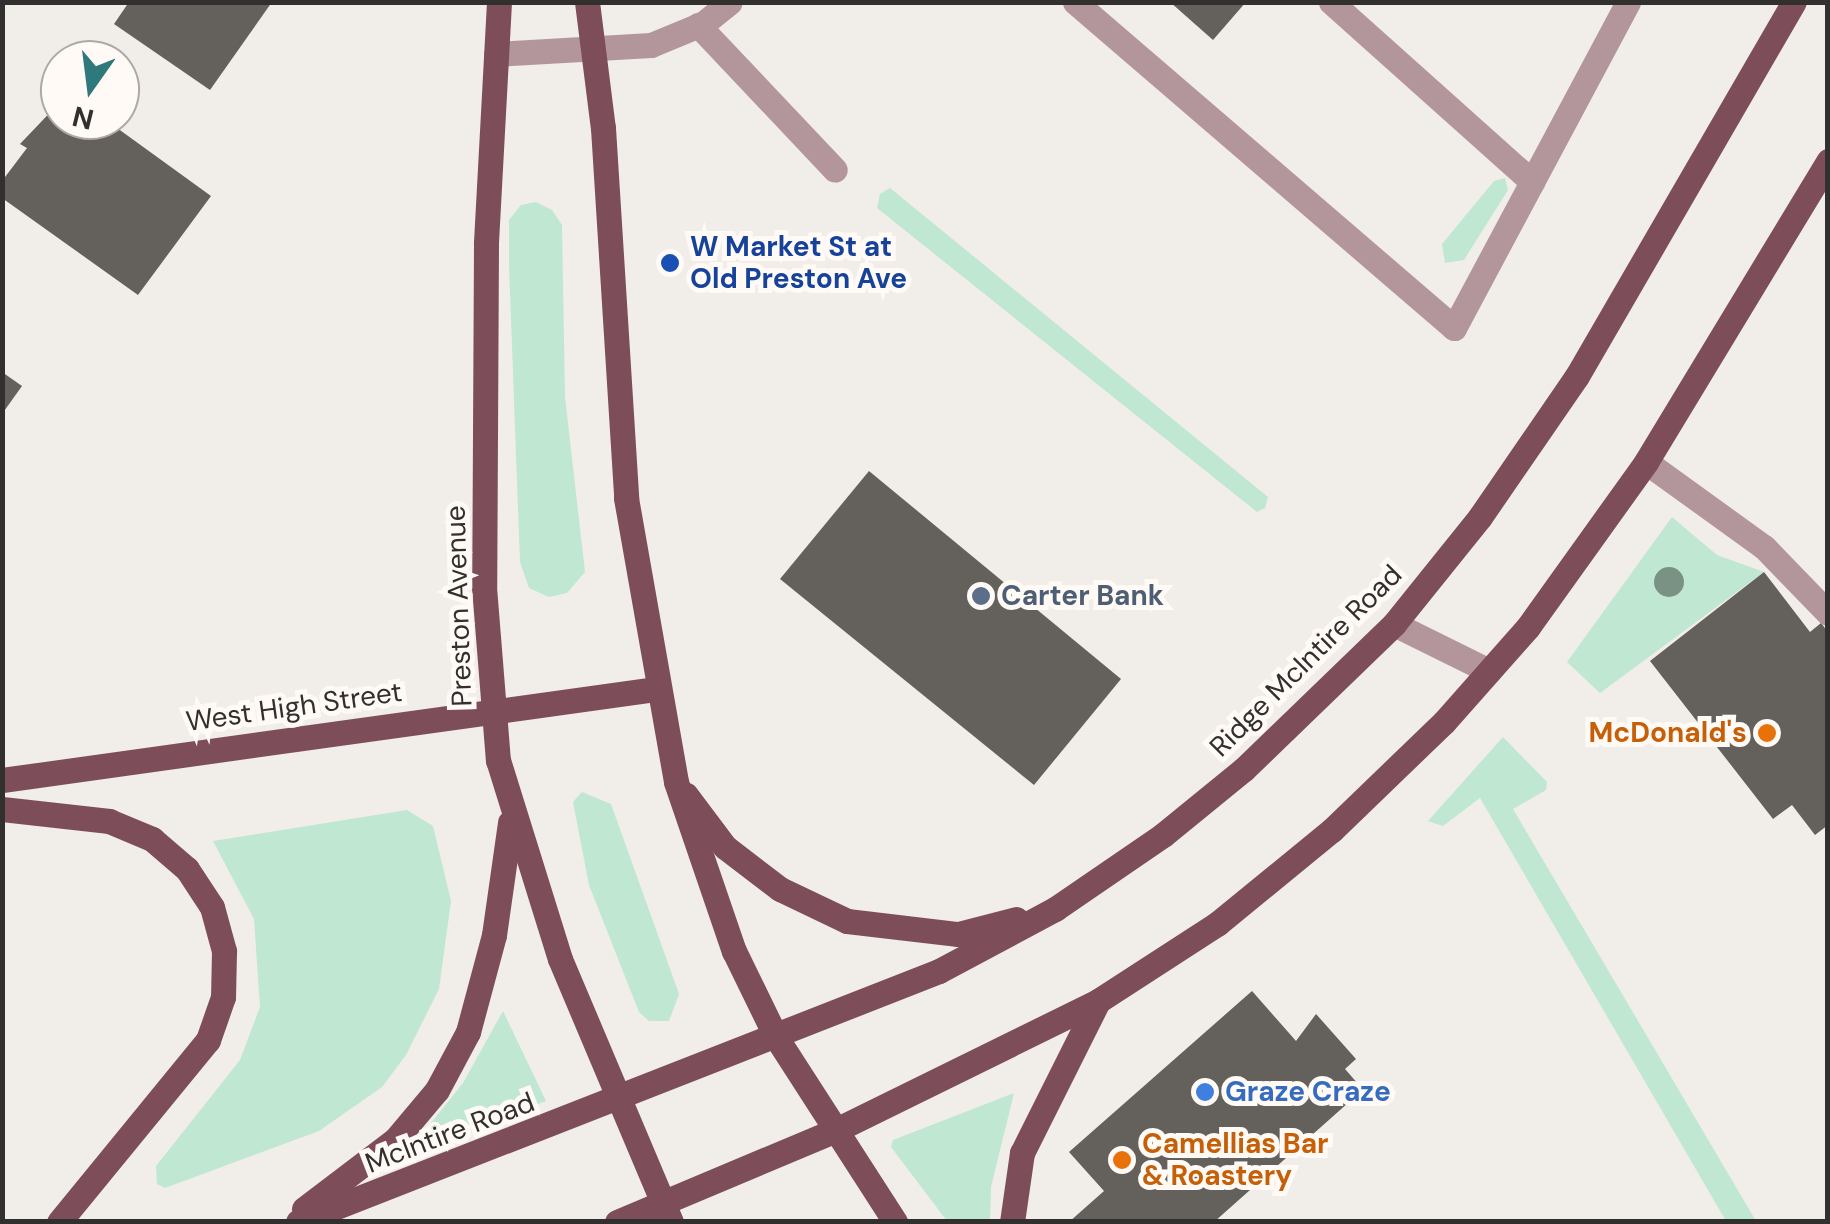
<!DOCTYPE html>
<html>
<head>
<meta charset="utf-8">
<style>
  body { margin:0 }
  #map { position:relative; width:1830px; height:1224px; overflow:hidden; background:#f1ede9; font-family:"DM Sans",sans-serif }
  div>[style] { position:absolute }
  .green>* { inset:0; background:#c0e7d1 }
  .building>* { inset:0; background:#64615d }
  .minor>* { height:25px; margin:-12.5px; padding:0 12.5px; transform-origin:12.5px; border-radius:12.5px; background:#b3969c }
  .major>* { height:25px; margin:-12.5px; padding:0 12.5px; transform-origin:12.5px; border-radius:12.5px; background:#7e4d5a }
  .trees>* { width:30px; height:30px; margin:-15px; border-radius:50%; background:#799284 }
  .dots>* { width:28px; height:28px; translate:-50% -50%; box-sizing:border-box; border:5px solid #fffaf6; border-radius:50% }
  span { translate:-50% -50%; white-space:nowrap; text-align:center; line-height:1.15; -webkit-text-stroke:10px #fffaf6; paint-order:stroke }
  .transit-label { font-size:28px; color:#164399; font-weight:700 }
  .left { translate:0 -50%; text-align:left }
  .service-label { font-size:28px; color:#4e5e75; font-weight:700 }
  .street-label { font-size:28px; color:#32302e }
  .food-label { font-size:28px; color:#c56008; font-weight:700 }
  .right { translate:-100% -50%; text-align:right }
  .shop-label { font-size:28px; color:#366cbe; font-weight:700 }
  .frame { position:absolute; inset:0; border:5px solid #32302e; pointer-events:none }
  .north { position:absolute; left:40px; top:40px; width:100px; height:100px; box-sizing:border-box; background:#fffaf6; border:2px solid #ada9a6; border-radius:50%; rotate:194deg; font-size:28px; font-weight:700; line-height:40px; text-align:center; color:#32302e }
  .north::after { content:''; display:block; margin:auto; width:35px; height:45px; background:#2f787b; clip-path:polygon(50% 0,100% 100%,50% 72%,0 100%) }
</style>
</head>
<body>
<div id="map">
  <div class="green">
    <div style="clip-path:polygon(1505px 178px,1508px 190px,1464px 260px,1445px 263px,1442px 244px,1494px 181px)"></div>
    <div style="clip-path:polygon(890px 188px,1268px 497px,1265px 508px,1257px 512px,877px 208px,880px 194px)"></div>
    <div style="clip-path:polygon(536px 202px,552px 210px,562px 225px,565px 397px,585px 572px,567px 593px,549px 597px,529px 588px,520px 562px,509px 265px,509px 220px,521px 205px)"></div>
    <div style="clip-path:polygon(1672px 517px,1717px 555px,1764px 572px,1600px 693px,1567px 662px)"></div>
    <div style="clip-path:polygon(1503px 737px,1547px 782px,1546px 790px,1513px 809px,1756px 1221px,1726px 1221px,1480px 798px,1443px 826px,1428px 821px)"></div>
    <div style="clip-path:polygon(582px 792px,611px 804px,679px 994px,669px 1021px,649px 1021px,639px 1012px,589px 885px,573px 802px)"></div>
    <div style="clip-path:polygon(407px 810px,433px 826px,451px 901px,439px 989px,406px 1055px,382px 1087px,319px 1131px,165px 1188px,157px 1184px,156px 1166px,240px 1060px,260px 1007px,254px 919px,213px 841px)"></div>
    <div style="clip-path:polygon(503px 1011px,546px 1101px,423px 1146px,419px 1138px,463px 1083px)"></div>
    <div style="clip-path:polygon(1014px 1093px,991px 1187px,990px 1221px,947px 1221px,891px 1147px,893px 1140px)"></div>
  </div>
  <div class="building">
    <div style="clip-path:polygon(129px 2px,272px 2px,210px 90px,114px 24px)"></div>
    <div style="clip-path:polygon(1170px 2px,1246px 2px,1213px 40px)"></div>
    <div style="clip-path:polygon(60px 102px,60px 120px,106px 120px,211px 196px,138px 295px,2px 198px,2px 181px,27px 148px,20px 144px)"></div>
    <div style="clip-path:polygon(2px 372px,22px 386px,2px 414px)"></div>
    <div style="clip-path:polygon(869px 471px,1121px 679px,1034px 785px,780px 579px)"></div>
    <div style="clip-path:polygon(1764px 572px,1810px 632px,1821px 623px,1828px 632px,1828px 825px,1815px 835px,1792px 805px,1773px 819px,1650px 661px)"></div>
    <div style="clip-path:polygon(1252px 991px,1296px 1041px,1316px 1014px,1356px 1059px,1345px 1069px,1359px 1085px,1344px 1099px,1348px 1103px,1214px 1222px,1069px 1222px,1104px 1191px,1069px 1152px)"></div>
  </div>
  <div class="minor">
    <div style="left:1075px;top:2px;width:500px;rotate:40.7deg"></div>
    <div style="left:1454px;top:328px;width:370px;rotate:-61.9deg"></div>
    <div style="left:1331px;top:2px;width:270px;rotate:41.8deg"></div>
    <div style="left:698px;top:25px;width:199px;rotate:46.6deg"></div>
    <div style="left:496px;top:54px;width:155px;rotate:-3.3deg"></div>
    <div style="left:651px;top:45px;width:57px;rotate:-22.5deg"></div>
    <div style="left:704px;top:23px;width:33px;rotate:-39deg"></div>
    <div style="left:1646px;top:462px;width:145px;rotate:35.8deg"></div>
    <div style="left:1764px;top:547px;width:92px;rotate:45.9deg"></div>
    <div style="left:1394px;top:624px;width:106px;rotate:26.3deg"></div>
  </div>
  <div class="major">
    <div style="left:499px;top:2px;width:242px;rotate:93.1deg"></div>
    <div style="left:486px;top:244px;width:343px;rotate:90.3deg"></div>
    <div style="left:484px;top:587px;width:174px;rotate:85.4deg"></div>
    <div style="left:498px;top:760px;width:208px;rotate:72.7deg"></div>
    <div style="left:560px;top:959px;width:285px;rotate:67.1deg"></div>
    <div style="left:587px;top:2px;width:127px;rotate:82.8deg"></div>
    <div style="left:603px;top:128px;width:371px;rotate:86.4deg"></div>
    <div style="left:626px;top:498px;width:288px;rotate:80deg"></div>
    <div style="left:676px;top:782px;width:179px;rotate:71.1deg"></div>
    <div style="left:734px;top:951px;width:96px;rotate:64deg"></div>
    <div style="left:776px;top:1037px;width:220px;rotate:57.2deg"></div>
    <div style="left:2px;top:780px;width:659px;rotate:-7.93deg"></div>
    <div style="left:686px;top:795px;width:65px;rotate:53.1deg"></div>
    <div style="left:725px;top:847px;width:69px;rotate:37.4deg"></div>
    <div style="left:780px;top:889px;width:74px;rotate:25.5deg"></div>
    <div style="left:847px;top:921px;width:112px;rotate:6.7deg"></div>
    <div style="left:958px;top:934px;width:60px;rotate:-14.5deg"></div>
    <div style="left:2px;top:809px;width:108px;rotate:6.4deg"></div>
    <div style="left:109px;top:821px;width:47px;rotate:22.7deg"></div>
    <div style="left:152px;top:839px;width:46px;rotate:40.6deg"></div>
    <div style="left:187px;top:869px;width:45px;rotate:56.7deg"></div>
    <div style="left:212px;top:907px;width:46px;rotate:74.7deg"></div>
    <div style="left:224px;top:951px;width:46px;rotate:91.2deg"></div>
    <div style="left:223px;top:997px;width:46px;rotate:109.2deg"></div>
    <div style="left:208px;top:1040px;width:235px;rotate:129.3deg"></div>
    <div style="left:304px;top:1209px;width:114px;rotate:-37.2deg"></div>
    <div style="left:395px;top:1140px;width:65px;rotate:-50deg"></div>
    <div style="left:437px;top:1090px;width:66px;rotate:-61.9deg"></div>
    <div style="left:468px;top:1032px;width:100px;rotate:-75deg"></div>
    <div style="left:494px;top:935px;width:114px;rotate:-81.9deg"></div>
    <div style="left:298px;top:1222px;width:688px;rotate:-21.38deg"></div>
    <div style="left:939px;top:971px;width:132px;rotate:-28.1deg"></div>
    <div style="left:1055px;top:909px;width:131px;rotate:-34.4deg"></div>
    <div style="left:1163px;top:835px;width:104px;rotate:-39.2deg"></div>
    <div style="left:1244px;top:769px;width:209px;rotate:-44deg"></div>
    <div style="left:1394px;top:624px;width:137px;rotate:-51.2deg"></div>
    <div style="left:1480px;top:517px;width:171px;rotate:-55.5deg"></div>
    <div style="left:1577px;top:376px;width:432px;rotate:-59.9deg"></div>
    <div style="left:617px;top:1222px;width:235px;rotate:-22.8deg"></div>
    <div style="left:834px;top:1131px;width:294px;rotate:-26.2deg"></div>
    <div style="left:1098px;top:1001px;width:142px;rotate:-32.9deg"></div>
    <div style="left:1217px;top:924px;width:149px;rotate:-39.3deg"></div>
    <div style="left:1332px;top:830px;width:156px;rotate:-44deg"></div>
    <div style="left:1444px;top:722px;width:127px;rotate:-48.5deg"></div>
    <div style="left:1528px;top:627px;width:203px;rotate:-54.4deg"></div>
    <div style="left:1646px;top:462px;width:352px;rotate:-58.8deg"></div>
    <div style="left:1012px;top:1222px;width:70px;rotate:-81.8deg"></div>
    <div style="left:1022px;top:1153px;width:170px;rotate:-63.4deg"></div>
  </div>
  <div class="trees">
    <div style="left:1669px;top:582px"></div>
  </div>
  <div class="dots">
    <div style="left:670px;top:263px;background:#1a4fb4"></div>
    <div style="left:981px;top:596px;background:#5c6f8a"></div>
    <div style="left:1767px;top:733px;background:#e8710a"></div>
    <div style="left:1205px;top:1092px;background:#3f7fe0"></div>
    <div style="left:1122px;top:1160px;background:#e8710a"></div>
  </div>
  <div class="transit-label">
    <span class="left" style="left:690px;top:263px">W Market St at<br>Old Preston Ave</span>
  </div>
  <div class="service-label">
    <span class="left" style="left:1001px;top:596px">Carter Bank</span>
  </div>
  <div class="street-label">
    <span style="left:459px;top:606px;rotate:-92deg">Preston Avenue</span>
    <span style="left:1306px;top:661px;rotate:-45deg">Ridge McIntire Road</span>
    <span style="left:294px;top:707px;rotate:-8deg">West High Street</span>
    <span style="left:450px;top:1133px;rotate:-21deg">McIntire Road</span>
  </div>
  <div class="food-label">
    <span class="right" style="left:1747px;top:733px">McDonald's</span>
    <span class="left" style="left:1142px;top:1160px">Camellias Bar<br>&amp; Roastery</span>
  </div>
  <div class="shop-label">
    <span class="left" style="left:1225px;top:1092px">Graze Craze</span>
  </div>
  <div class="frame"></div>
  <div class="north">N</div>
</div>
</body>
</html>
